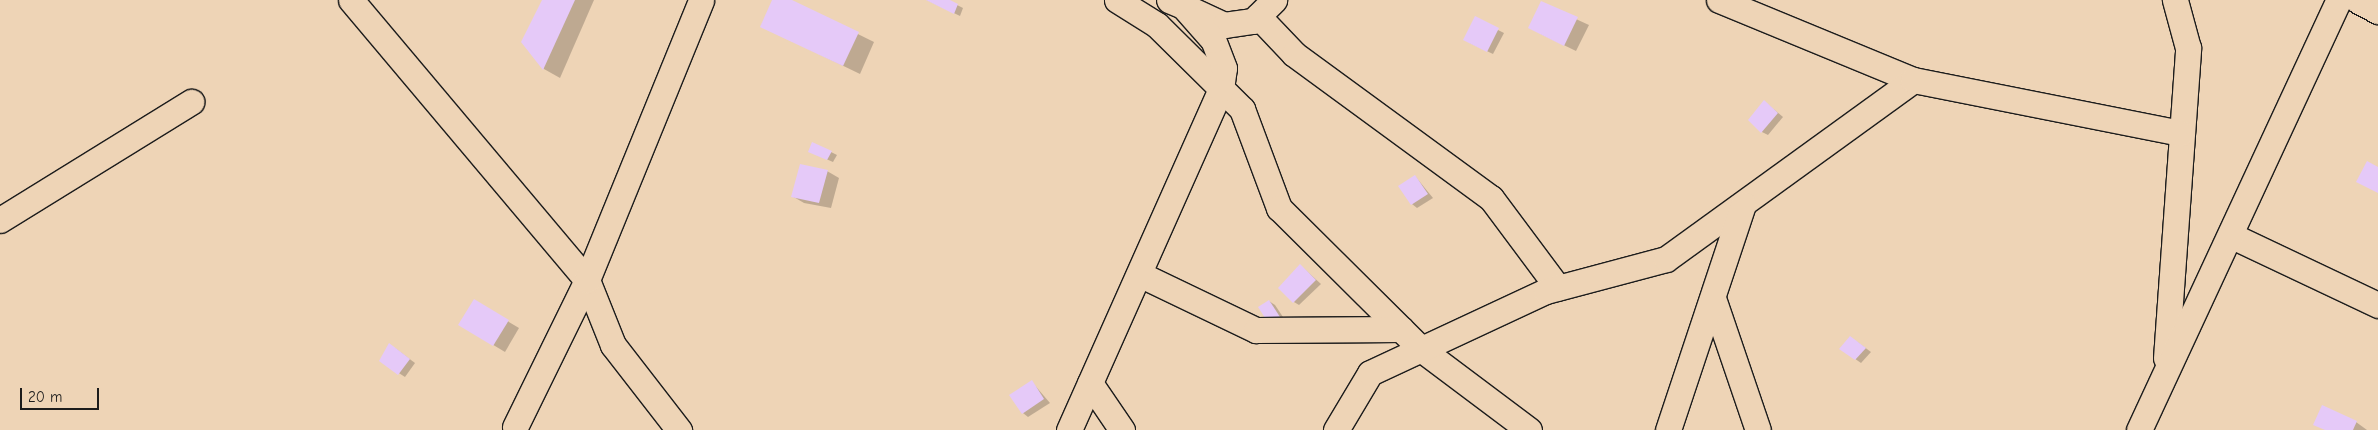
<!DOCTYPE html>
<html>
<head>
<meta charset="utf-8">
<style>
  body { margin:0 }
  #map { position:relative; width:2378px; height:430px; overflow:hidden; background:#eed4b6; font-family:"Comic Neue",sans-serif }
  div>[style] { position:absolute }
  .shadow>* { inset:0; background:#0003 }
  .building>* { inset:0; background:#e5c9f8 }
  .roads { filter:drop-shadow(1px 0 #1c1c1c) drop-shadow(-1px 0 #1c1c1c) drop-shadow(0 1px #1c1c1c) drop-shadow(0 -1px #1c1c1c) }
  .street>* { height:25px; margin:-12.5px; padding:0 12.5px; transform-origin:12.5px; border-radius:12.5px; background:#eed4b6 }
  span { translate:-50% -50%; white-space:nowrap; text-align:center; line-height:1.15; -webkit-text-stroke:4px #eed4b6; paint-order:stroke }
  .scale { position:absolute; left:20px; top:388px; width:79px; height:22px; box-sizing:border-box; border:2px solid #1c1c1c; border-top:0; padding-left:6px; font-size:15px; line-height:18px; white-space:nowrap; color:#1c1c1c; -webkit-text-stroke:4px #eed4b6; paint-order:stroke }
</style>
</head>
<body>
<div id="map">
  <div class="shadow">
    <div style="clip-path:polygon(543px 0,594px 0,560px 78px,544px 69px,523px 42px)"></div>
    <div style="clip-path:polygon(774px 0,789px 0,874px 42px,860px 74px,761px 26px)"></div>
    <div style="clip-path:polygon(927px 0,947px 0,963px 8px,960px 16px)"></div>
    <div style="clip-path:polygon(1541px 3px,1589px 25px,1576px 51px,1541px 34px)"></div>
    <div style="clip-path:polygon(1498px 30px,1504px 33px,1493px 54px,1470px 43px)"></div>
    <div style="clip-path:polygon(1765px 102px,1783px 117px,1768px 135px,1762px 132px)"></div>
    <div style="clip-path:polygon(810px 152px,831px 152px,837px 155px,833px 162px)"></div>
    <div style="clip-path:polygon(827px 171px,839px 178px,831px 208px,804px 203px,792px 196px)"></div>
    <div style="clip-path:polygon(1415px 176px,1433px 198px,1417px 208px,1412px 204px)"></div>
    <div style="clip-path:polygon(1300px 265px,1321px 284px,1299px 305px,1294px 302px)"></div>
    <div style="clip-path:polygon(474px 301px,519px 328px,505px 352px,460px 325px)"></div>
    <div style="clip-path:polygon(1269px 301px,1275px 305px,1285px 320px,1260px 307px)"></div>
    <div style="clip-path:polygon(1856px 341px,1871px 352px,1861px 363px,1841px 349px)"></div>
    <div style="clip-path:polygon(395px 348px,415px 363px,405px 377px,380px 361px)"></div>
    <div style="clip-path:polygon(1032px 382px,1050px 403px,1028px 417px,1023px 413px)"></div>
    <div style="clip-path:polygon(2356px 422px,2367px 430px,2325px 430px)"></div>
  </div>
  <div class="building">
    <div style="clip-path:polygon(542px 0,575px 0,543px 70px,521px 42px)"></div>
    <div style="clip-path:polygon(772px 0,792px 0,859px 32px,843px 66px,760px 27px)"></div>
    <div style="clip-path:polygon(926px 0,950px 0,958px 4px,954px 14px)"></div>
    <div style="clip-path:polygon(1541px 1px,1578px 17px,1564px 46px,1528px 28px)"></div>
    <div style="clip-path:polygon(1475px 16px,1499px 28px,1487px 52px,1463px 40px)"></div>
    <div style="clip-path:polygon(1764px 100px,1778px 113px,1761px 133px,1748px 120px)"></div>
    <div style="clip-path:polygon(812px 142px,832px 151px,827px 160px,808px 152px)"></div>
    <div style="clip-path:polygon(2367px 161px,2378px 167px,2378px 193px,2356px 182px)"></div>
    <div style="clip-path:polygon(800px 164px,828px 170px,819px 203px,791px 197px)"></div>
    <div style="clip-path:polygon(1415px 175px,1428px 194px,1411px 205px,1398px 186px)"></div>
    <div style="clip-path:polygon(1300px 264px,1316px 280px,1293px 303px,1278px 288px)"></div>
    <div style="clip-path:polygon(474px 299px,509px 320px,493px 346px,458px 325px)"></div>
    <div style="clip-path:polygon(1269px 300px,1280px 317px,1269px 324px,1258px 307px)"></div>
    <div style="clip-path:polygon(1850px 336px,1866px 348px,1855px 360px,1839px 349px)"></div>
    <div style="clip-path:polygon(389px 343px,410px 359px,398px 375px,379px 361px)"></div>
    <div style="clip-path:polygon(1032px 380px,1044px 399px,1022px 414px,1009px 395px)"></div>
    <div style="clip-path:polygon(2322px 405px,2357px 421px,2353px 430px,2325px 430px,2313px 425px)"></div>
  </div>
  <div class="roads">
    <div class="street">
      <div style="left:351px;top:0;width:366px;rotate:49.9deg"></div>
      <div style="left:587px;top:280px;width:70px;rotate:68.2deg"></div>
      <div style="left:613px;top:345px;width:108px;rotate:52.2deg"></div>
      <div style="left:1117px;top:0;width:47px;rotate:32deg"></div>
      <div style="left:1157px;top:25px;width:120px;rotate:44.7deg"></div>
      <div style="left:1242px;top:109px;width:106px;rotate:69.5deg"></div>
      <div style="left:1279px;top:208px;width:200px;rotate:44.8deg"></div>
      <div style="left:1421px;top:349px;width:135px;rotate:36.9deg"></div>
      <div style="left:1719px;top:0;width:210px;rotate:22.4deg"></div>
      <div style="left:2357px;top:0;width:24px;rotate:28deg"></div>
      <div style="left:1190px;top:9px;width:38px;rotate:25deg"></div>
      <div style="left:1224px;top:25px;width:29px;rotate:-8deg"></div>
      <div style="left:1253px;top:21px;width:30px;rotate:-45deg"></div>
      <div style="left:1258px;top:16px;width:52px;rotate:46.5deg"></div>
      <div style="left:1294px;top:54px;width:244px;rotate:36.2deg"></div>
      <div style="left:1491px;top:198px;width:112px;rotate:53.3deg"></div>
      <div style="left:0;top:220px;width:225px;rotate:-31.7deg"></div>
      <div style="left:2230px;top:235px;width:164px;rotate:25.3deg"></div>
      <div style="left:1139px;top:274px;width:130px;rotate:25.6deg"></div>
      <div style="left:1256px;top:330px;width:145px;rotate:-0.4deg"></div>
      <div style="left:1713px;top:298px;width:139px;rotate:71.2deg"></div>
      <div style="left:2166px;top:358px;width:311px;rotate:-85.9deg"></div>
      <div style="left:2188px;top:48px;width:50px;rotate:-105.2deg"></div>
      <div style="left:1090px;top:383px;width:57px;rotate:55.8deg"></div>
      <div style="left:515px;top:427px;width:164px;rotate:-63.9deg"></div>
      <div style="left:587px;top:280px;width:302px;rotate:-67.8deg"></div>
      <div style="left:1069px;top:430px;width:373px;rotate:-66deg"></div>
      <div style="left:1221px;top:89px;width:21px;rotate:-82deg"></div>
      <div style="left:1224px;top:68px;width:30px;rotate:-111deg"></div>
      <div style="left:1213px;top:40px;width:45px;rotate:-131.4deg"></div>
      <div style="left:1183px;top:6px;width:15px;rotate:-157deg"></div>
      <div style="left:1336px;top:430px;width:66px;rotate:-59.2deg"></div>
      <div style="left:1370px;top:373px;width:194px;rotate:-25deg"></div>
      <div style="left:1546px;top:291px;width:124px;rotate:-14.9deg"></div>
      <div style="left:1666px;top:259px;width:305px;rotate:-35.9deg"></div>
      <div style="left:1913px;top:80px;width:273px;rotate:11.2deg"></div>
      <div style="left:1668px;top:430px;width:238px;rotate:-71.6deg"></div>
      <div style="left:2139px;top:430px;width:474px;rotate:-65.1deg"></div>
    </div>
  </div>
  <div class="scale">20 m</div>
</div>
</body>
</html>
